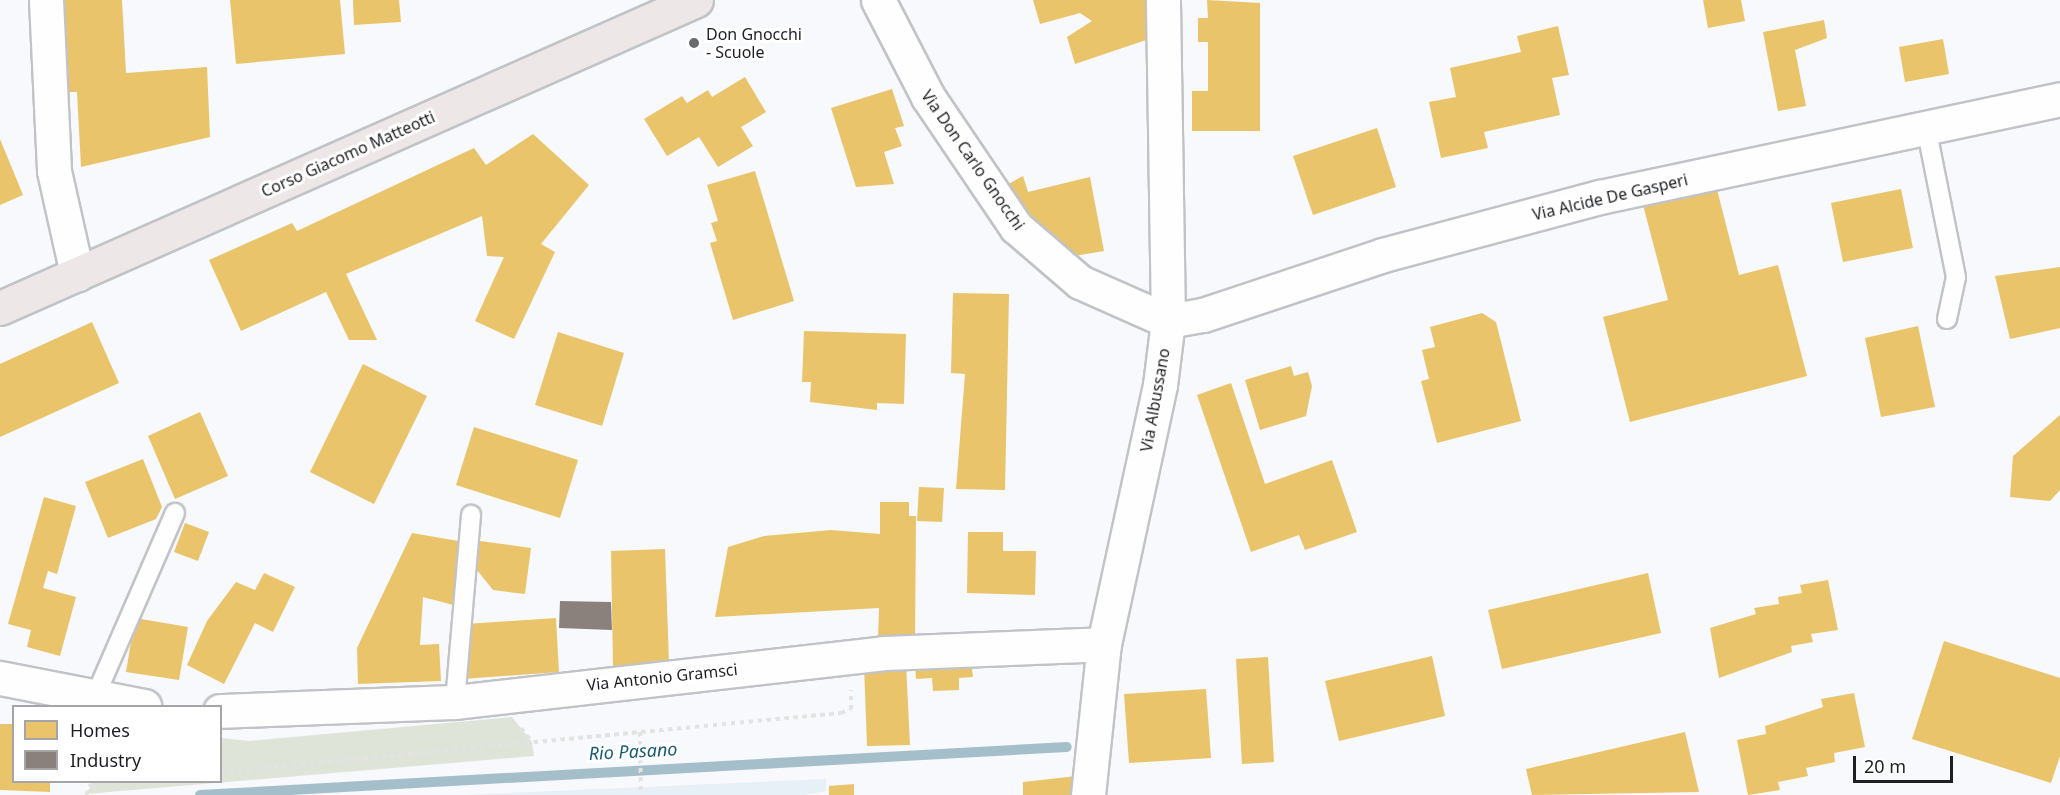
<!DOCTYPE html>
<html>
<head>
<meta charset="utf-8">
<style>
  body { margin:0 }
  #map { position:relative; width:2060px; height:795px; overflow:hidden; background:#f7f9fc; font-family:"Noto Sans",sans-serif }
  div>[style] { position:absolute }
  .built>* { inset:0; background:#e7eff7 }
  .green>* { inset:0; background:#dee4d8 }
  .homes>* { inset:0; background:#e9c46a }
  .industry>* { inset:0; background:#8a817c }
  .stream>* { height:10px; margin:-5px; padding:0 5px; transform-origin:5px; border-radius:5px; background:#a4beca }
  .path>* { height:4px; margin-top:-2px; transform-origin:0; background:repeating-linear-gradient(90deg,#e3e3e4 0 4.5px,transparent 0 9px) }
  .roads { filter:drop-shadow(2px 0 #c1c3c6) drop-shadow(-2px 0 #c1c3c6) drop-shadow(0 2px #c1c3c6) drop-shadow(0 -2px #c1c3c6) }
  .service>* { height:18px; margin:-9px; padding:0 9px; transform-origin:9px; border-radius:9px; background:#fefeff }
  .minor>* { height:33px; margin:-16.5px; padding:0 16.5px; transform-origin:16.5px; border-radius:16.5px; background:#fefeff }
  .primary>* { height:33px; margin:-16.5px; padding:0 16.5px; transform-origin:16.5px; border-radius:16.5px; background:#eee7e7 }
  .dots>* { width:16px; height:16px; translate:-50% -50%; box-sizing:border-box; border:3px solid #fff; border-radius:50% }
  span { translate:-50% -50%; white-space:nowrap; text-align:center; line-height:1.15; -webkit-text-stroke:6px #fff; paint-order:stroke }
  .poi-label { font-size:16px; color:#1d1f22 }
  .left { translate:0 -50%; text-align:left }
  .street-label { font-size:16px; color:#1d1f22 }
  .water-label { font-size:18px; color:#185a72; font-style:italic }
  .legend { position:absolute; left:12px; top:705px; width:210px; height:78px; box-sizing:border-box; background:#fff; border:2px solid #a5a5a7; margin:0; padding:8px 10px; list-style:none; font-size:18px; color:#1d1f22 }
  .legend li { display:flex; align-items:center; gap:12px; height:30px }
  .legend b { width:30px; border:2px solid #a5a5a7 }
  .scale { position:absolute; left:1853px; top:756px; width:100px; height:27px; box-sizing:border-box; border:3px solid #1d1f22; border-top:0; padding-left:8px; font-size:18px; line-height:21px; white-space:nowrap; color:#1d1f22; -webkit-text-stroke:4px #fff; paint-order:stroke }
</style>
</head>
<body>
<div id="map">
  <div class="built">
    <div style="clip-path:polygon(826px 779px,826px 791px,805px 795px,463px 795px)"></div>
  </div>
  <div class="green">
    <div style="clip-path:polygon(512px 717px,532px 742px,534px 756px,86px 794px,93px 782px,220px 782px,221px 738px,249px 741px)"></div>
  </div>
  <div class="homes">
    <div style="clip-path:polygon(65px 0,122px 0,126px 73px,207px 67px,210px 137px,81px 167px,77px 92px,69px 92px)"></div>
    <div style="clip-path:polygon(230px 0,340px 0,345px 54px,236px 64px)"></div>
    <div style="clip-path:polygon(353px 0,399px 0,401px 22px,354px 25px)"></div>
    <div style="clip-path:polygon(1033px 0,1152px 0,1152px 38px,1075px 64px,1067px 37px,1092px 21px,1080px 13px,1040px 24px)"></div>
    <div style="clip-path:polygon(1207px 0,1260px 3px,1260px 131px,1192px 131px,1192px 91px,1208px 91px,1208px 42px,1198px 42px,1198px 18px,1208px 18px)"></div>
    <div style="clip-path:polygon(1703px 0,1741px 0,1745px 21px,1708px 28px)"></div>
    <div style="clip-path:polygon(1824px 20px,1827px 38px,1795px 50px,1806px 106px,1778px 111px,1763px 32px)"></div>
    <div style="clip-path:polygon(1558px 26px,1569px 75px,1552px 78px,1560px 115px,1484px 132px,1488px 148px,1441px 158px,1429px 102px,1456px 97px,1450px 68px,1521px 52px,1517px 36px)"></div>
    <div style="clip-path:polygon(1943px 39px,1949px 74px,1905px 82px,1899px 47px)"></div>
    <div style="clip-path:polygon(745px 77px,766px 112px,741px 127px,753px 146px,718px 167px,699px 137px,667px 156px,644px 119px,682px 96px,687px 103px,708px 90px,712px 97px)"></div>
    <div style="clip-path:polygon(892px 89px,904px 126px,895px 128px,902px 146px,884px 152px,894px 184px,856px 187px,831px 108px)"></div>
    <div style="clip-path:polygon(1377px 128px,1396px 187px,1313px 215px,1293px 156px)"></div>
    <div style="clip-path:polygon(533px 134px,589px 185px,541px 244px,555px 252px,514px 339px,475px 321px,504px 257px,487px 256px,482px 216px,346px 274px,377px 340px,349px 340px,326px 292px,241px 331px,209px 260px,292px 223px,297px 231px,474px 148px,486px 165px)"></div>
    <div style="clip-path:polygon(0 139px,23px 195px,0 205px)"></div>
    <div style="clip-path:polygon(755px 171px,794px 301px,733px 320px,710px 243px,717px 241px,711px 223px,718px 221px,707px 185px)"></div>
    <div style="clip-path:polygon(1023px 176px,1028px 192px,1090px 177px,1104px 251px,1074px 256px,1032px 225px,1003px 187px)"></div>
    <div style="clip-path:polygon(1715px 182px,1739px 275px,1778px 265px,1807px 376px,1630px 422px,1603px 317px,1668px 300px,1642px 201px)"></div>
    <div style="clip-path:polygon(1901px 189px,1913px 248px,1843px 262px,1831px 203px)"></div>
    <div style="clip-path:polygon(2060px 267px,2060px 328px,2010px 339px,1995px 276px)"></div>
    <div style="clip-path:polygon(953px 293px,1009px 294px,1005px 490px,956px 489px,965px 374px,951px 373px)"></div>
    <div style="clip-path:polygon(1482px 313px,1496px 322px,1521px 421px,1437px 443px,1421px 381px,1429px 379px,1422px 350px,1435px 347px,1430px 327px)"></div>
    <div style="clip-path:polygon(92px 322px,119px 383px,0 437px,0 364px)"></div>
    <div style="clip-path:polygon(1918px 326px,1935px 407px,1881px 417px,1865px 338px)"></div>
    <div style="clip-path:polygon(804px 331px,906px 334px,904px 404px,877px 403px,877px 410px,810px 402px,811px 382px,802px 382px)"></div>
    <div style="clip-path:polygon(558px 332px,624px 353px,602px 426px,535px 405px)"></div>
    <div style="clip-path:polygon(363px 364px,427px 396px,374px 504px,310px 472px)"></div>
    <div style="clip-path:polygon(1291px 366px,1294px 376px,1308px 372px,1312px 386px,1306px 416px,1260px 430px,1245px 380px)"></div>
    <div style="clip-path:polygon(1231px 383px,1265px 484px,1332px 460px,1357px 532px,1305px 550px,1299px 535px,1251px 552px,1197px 395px)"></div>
    <div style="clip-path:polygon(200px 412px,228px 476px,175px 499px,148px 436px)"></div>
    <div style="clip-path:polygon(2060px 415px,2060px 490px,2050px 501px,2010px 497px,2013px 456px)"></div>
    <div style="clip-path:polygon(474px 427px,578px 460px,560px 518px,456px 485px)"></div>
    <div style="clip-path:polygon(143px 459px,162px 507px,156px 519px,108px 538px,85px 482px)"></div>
    <div style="clip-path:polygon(919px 487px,944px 488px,942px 522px,917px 521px)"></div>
    <div style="clip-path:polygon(44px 497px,76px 506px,57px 574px,48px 571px,43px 588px,76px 597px,60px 656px,27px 647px,31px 630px,8px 624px)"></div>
    <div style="clip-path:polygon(880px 502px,909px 502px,909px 516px,916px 516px,915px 641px,878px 640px,879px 608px,715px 617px,728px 547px,764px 536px,831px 530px,880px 534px)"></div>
    <div style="clip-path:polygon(185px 523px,209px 532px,198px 561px,174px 552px)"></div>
    <div style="clip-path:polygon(968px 532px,1003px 532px,1003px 551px,1036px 551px,1035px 595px,967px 593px)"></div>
    <div style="clip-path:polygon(412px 533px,464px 542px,457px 606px,423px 597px,420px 645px,439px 644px,441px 681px,358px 684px,357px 648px)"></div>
    <div style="clip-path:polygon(480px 541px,531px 548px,525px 594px,493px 590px,477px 570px)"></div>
    <div style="clip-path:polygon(665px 549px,669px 663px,613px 666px,611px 551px)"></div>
    <div style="clip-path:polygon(264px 573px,295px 587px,273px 632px,255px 623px,224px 684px,187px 665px,207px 621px,236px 582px,255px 590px)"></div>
    <div style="clip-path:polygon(1648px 573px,1661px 633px,1502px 669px,1488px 610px)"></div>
    <div style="clip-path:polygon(1828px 580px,1838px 630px,1811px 634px,1813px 642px,1791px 646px,1792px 652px,1719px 678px,1710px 628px,1756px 614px,1754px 608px,1779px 604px,1778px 597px,1802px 593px,1800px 585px)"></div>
    <div style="clip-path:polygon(135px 618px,188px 627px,179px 680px,126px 672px)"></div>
    <div style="clip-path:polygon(556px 618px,559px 672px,463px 679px,466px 624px)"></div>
    <div style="clip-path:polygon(1944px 641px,2060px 678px,2060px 756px,2051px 783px,1912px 739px)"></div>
    <div style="clip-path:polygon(1432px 656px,1445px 716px,1339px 741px,1325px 681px)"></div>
    <div style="clip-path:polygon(1268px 657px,1274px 762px,1242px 764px,1236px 659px)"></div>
    <div style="clip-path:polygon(971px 661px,973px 677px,959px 678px,959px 690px,933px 691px,932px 678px,916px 679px,915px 664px)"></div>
    <div style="clip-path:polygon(906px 664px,910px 745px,867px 746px,864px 666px)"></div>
    <div style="clip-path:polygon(1206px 689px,1211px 758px,1129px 763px,1124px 694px)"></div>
    <div style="clip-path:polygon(1854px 693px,1865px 747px,1834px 753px,1835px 762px,1806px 768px,1808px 776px,1778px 782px,1780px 790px,1748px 795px,1737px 740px,1766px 734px,1765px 726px,1823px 707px,1821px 699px)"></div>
    <div style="clip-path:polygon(0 724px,14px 724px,14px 782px,50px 782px,50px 792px,0 790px)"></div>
    <div style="clip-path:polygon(1685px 732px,1699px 792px,1532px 795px,1526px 769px)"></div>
    <div style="clip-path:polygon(1077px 776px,1076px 795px,1023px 795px,1023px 782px)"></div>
    <div style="clip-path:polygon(854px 784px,854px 795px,829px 795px,829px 786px)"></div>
  </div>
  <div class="industry">
    <div style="clip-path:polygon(560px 601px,611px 602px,612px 630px,559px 628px)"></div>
  </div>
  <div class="stream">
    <div style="left:200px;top:795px;width:868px;rotate:-3.17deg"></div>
  </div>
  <div class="path">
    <div style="left:521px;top:728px;width:18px;rotate:52deg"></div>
    <div style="left:640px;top:732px;width:63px;rotate:89.1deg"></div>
    <div style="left:220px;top:772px;width:624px;rotate:-5.43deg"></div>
    <div style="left:841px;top:713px;width:11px;rotate:-22deg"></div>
    <div style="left:851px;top:709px;width:19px;rotate:-90deg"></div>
    <div style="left:86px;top:795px;width:12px;rotate:-66deg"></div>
    <div style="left:91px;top:784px;width:26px;rotate:-4deg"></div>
  </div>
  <div class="roads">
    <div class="service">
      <div style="left:1926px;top:127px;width:153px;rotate:78.7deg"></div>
      <div style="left:1956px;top:277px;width:43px;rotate:102.1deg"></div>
      <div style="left:94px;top:699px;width:203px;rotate:-66.5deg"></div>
      <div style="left:455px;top:702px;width:188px;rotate:-85.1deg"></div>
    </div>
    <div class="minor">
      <div style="left:46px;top:0;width:171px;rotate:87.3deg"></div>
      <div style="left:54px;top:171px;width:106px;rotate:77.4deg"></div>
      <div style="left:878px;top:0;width:109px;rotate:62.7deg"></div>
      <div style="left:928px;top:97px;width:157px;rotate:55.9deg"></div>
      <div style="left:1016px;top:227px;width:84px;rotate:40.7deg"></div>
      <div style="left:1080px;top:282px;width:96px;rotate:23.9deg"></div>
      <div style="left:1168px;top:321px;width:36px;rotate:-10deg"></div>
      <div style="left:1203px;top:315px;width:190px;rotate:-18.4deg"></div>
      <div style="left:1383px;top:255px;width:225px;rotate:-15deg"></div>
      <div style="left:1600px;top:197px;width:470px;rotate:-12deg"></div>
      <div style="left:0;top:678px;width:147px;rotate:11deg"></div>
      <div style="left:220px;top:711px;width:235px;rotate:-2.2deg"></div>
      <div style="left:455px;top:702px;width:431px;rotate:-6.5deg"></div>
      <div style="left:883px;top:653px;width:221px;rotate:-2.3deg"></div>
      <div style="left:1088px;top:795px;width:152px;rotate:-84deg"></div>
      <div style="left:1104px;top:644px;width:265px;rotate:-77.8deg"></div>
      <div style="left:1160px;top:385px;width:64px;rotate:-82.9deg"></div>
      <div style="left:1168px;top:321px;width:321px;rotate:-90.9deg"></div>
    </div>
    <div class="primary">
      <div style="left:0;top:308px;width:761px;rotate:-23.87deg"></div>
    </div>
  </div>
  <div class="dots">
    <div style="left:694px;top:43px;background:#696b6e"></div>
  </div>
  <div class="poi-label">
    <span class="left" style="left:706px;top:43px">Don Gnocchi<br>- Scuole</span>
  </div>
  <div class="street-label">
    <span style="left:348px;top:154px;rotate:-24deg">Corso Giacomo Matteotti</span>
    <span style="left:973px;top:160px;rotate:55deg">Via Don Carlo Gnocchi</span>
    <span style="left:1610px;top:197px;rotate:-13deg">Via Alcide De Gasperi</span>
    <span style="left:1155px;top:400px;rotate:-80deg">Via Albussano</span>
    <span style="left:662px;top:677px;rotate:-6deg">Via Antonio Gramsci</span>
  </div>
  <div class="water-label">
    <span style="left:633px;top:751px;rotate:-3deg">Rio Pasano</span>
  </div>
  <ul class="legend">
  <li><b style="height:16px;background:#e9c46a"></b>Homes</li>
  <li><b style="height:16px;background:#8a817c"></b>Industry</li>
  </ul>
  <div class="scale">20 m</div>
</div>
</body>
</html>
